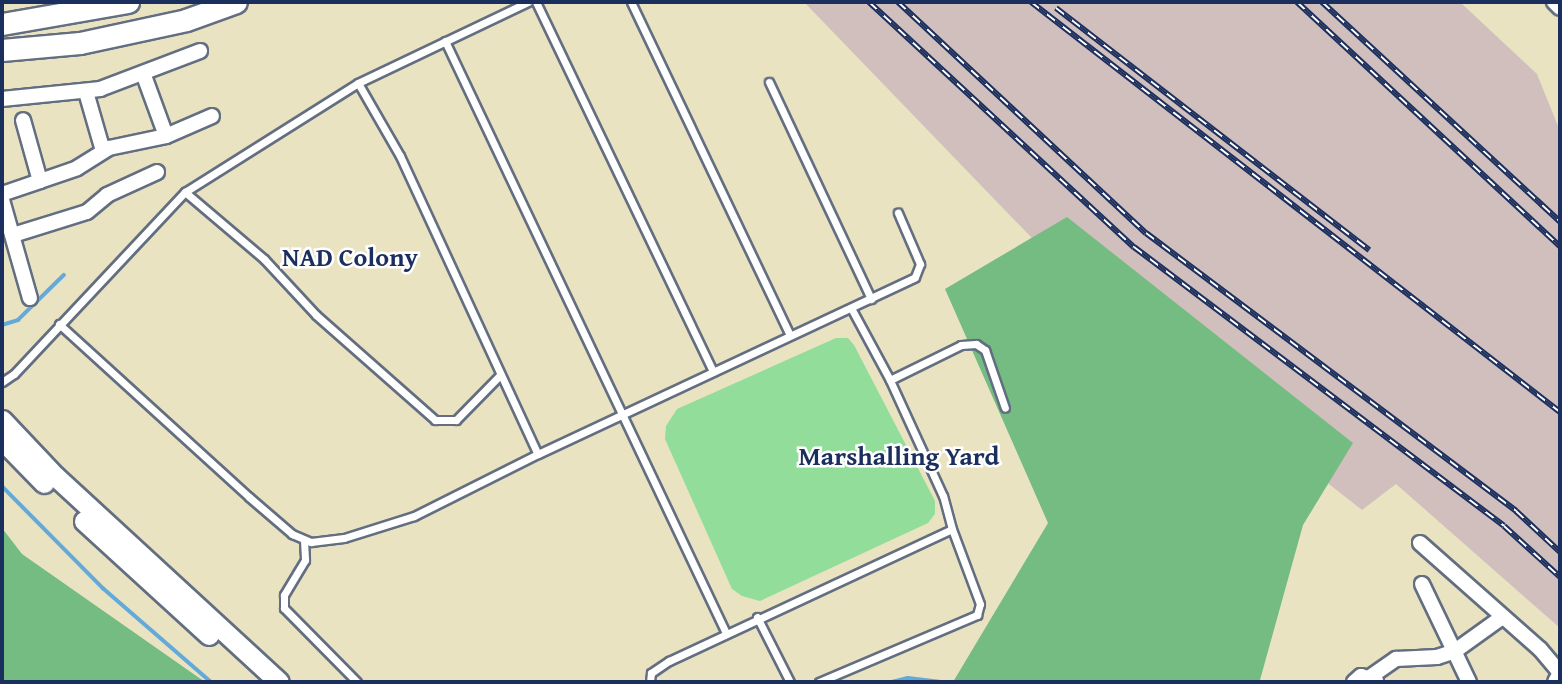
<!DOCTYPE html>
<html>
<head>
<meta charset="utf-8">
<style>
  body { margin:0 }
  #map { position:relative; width:1562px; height:684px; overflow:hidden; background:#eae3c1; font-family:"Gentium Book Plus",serif }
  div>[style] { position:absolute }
  .industrial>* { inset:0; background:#d1bfbe }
  .green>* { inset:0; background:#91dd99 }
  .forest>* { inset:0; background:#74bc81 }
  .stream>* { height:3.5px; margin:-1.75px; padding:0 1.75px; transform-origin:1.75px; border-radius:1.75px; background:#63aada }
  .roads { filter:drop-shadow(2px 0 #636e81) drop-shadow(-2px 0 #636e81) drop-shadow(0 2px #636e81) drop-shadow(0 -2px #636e81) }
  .lane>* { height:7px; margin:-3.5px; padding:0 3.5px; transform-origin:3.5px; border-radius:3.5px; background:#fff }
  .street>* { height:14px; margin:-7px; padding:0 7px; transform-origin:7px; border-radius:7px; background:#fff }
  .secondary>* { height:19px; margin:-9.5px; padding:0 9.5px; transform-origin:9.5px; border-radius:9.5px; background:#fff }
  .primary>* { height:21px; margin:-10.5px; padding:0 10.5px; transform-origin:10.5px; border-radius:10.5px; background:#fff }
  .rail>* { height:6px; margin-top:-3px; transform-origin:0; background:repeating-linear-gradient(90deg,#fff 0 10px,#1b2f5e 0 20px); box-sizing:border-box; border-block:2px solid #1b2f5e }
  span { translate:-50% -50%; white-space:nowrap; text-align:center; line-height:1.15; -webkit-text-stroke:5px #fff; paint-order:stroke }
  .neighbourhood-label { font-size:26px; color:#1b2f5e; font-weight:700 }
  .frame { position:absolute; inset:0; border:4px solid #1b2f5e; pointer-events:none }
</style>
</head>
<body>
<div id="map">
  <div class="industrial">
    <div style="clip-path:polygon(804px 2px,1460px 2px,1537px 74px,1560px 131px,1560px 628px,1396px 484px,1362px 510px,1084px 292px)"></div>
  </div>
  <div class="green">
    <div style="clip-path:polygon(836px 338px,848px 338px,854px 345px,935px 501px,935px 514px,928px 523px,760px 601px,742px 596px,732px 589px,665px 439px,666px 426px,677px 409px)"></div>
  </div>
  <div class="forest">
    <div style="clip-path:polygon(1067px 217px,1353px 443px,1303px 525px,1260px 680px,953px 682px,1048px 523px,945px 289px)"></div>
    <div style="clip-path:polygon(2px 528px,22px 554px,205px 682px,2px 682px)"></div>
  </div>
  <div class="stream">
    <div style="left:2px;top:325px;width:17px;rotate:-17deg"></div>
    <div style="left:18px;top:320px;width:64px;rotate:-44.4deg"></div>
    <div style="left:2px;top:486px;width:144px;rotate:45.3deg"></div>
    <div style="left:103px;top:588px;width:143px;rotate:41deg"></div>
    <div style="left:892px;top:682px;width:16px;rotate:-14deg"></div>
    <div style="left:908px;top:678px;width:31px;rotate:7deg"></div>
  </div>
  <div class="roads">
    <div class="lane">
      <div style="left:536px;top:2px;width:410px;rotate:64.4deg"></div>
      <div style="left:631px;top:2px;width:369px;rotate:64.5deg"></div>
      <div style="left:445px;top:41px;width:655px;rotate:64.61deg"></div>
      <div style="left:769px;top:82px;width:240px;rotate:64.8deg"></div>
      <div style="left:358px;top:83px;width:188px;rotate:-25.5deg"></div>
      <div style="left:185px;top:192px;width:104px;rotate:40.3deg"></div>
      <div style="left:264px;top:259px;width:76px;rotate:47.1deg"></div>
      <div style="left:316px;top:315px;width:159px;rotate:41.4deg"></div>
      <div style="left:435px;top:420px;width:21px"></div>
      <div style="left:456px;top:420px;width:63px;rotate:-45.6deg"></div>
      <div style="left:59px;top:324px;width:257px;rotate:42.3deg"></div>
      <div style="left:249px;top:497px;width:57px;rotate:40.7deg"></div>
      <div style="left:292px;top:534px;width:21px;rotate:23deg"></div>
      <div style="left:311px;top:542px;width:33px;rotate:-7deg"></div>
      <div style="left:344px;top:538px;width:73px;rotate:-17.4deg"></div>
      <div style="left:414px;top:516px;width:139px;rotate:-26.6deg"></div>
      <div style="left:890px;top:380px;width:79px;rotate:-26.2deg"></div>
      <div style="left:961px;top:345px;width:15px;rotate:-4deg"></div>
      <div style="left:976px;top:344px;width:11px;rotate:34deg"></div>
      <div style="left:985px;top:350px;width:61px;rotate:71deg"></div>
      <div style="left:2px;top:382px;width:14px;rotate:-34deg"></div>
      <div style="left:14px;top:374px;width:250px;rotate:-46.8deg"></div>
      <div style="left:185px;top:192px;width:204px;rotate:-32.2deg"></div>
      <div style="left:358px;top:83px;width:84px;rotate:60.1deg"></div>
      <div style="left:400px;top:156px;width:328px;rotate:65.2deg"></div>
      <div style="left:538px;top:454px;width:416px;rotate:-25.1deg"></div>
      <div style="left:915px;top:277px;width:14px;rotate:-69deg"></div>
      <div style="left:920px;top:264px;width:56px;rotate:-113.3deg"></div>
      <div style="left:304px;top:540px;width:20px;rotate:87deg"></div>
      <div style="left:305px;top:560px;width:41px;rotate:121deg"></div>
      <div style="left:284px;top:595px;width:13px;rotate:90deg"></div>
      <div style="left:284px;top:608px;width:104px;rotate:45.4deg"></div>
      <div style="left:757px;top:617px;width:73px;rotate:63.1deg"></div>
      <div style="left:650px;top:682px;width:9px;rotate:-84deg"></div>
      <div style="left:651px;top:673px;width:22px;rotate:-34deg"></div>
      <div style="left:669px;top:661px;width:312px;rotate:-25deg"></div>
      <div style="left:952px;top:529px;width:34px;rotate:-105deg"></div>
      <div style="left:943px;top:496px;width:128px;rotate:-114.6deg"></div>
      <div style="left:890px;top:380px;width:82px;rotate:-118.4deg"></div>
      <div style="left:819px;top:682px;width:172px;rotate:-23deg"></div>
      <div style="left:977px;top:615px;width:11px;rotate:-75deg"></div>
      <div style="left:980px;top:604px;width:80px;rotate:-110.5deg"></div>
    </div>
    <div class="street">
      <div style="left:1554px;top:2px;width:8px;rotate:45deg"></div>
      <div style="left:143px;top:73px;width:67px;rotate:69.9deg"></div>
      <div style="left:86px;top:92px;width:61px;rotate:73.9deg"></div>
      <div style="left:2px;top:99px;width:99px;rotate:-5.8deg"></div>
      <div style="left:100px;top:89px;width:107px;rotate:-20.8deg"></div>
      <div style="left:40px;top:181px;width:39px;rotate:-19deg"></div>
      <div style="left:77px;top:168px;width:38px;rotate:-32deg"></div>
      <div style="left:109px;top:148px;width:58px;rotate:-11.9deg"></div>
      <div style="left:166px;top:136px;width:50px;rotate:-23.5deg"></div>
      <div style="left:2px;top:194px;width:40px;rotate:-18.9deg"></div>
      <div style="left:40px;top:181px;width:63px;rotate:-105.6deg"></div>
      <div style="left:2px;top:200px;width:102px;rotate:74.1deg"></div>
      <div style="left:13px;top:235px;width:77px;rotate:-17.3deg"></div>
      <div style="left:87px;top:212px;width:26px;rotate:-40deg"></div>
      <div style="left:107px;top:195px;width:55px;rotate:-24.7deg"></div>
      <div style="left:1420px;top:543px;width:160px;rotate:41.5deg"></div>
      <div style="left:1540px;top:649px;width:31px;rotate:50deg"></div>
      <div style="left:1560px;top:673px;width:10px;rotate:119deg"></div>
      <div style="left:1422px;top:584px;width:109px;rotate:64.4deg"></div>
      <div style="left:1370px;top:677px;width:32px;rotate:-35deg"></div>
      <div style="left:1396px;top:659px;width:41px;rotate:-2.8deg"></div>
      <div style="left:1437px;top:657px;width:19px;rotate:-18deg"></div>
      <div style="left:1455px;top:651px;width:57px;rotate:-35.7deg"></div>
      <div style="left:1354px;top:682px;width:9px;rotate:-41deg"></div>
      <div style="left:1361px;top:676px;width:16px;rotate:18deg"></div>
    </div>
    <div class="secondary">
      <div style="left:2px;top:420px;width:77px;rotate:46.6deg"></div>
      <div style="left:55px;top:476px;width:304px;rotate:42.6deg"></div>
      <div style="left:2px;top:440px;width:60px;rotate:45.7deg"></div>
      <div style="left:84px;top:521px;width:169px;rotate:42.4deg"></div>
    </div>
    <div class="primary">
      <div style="left:2px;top:24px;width:128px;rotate:-9.9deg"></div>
      <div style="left:2px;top:50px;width:78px;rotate:-5.1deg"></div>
      <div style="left:80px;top:43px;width:108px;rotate:-12.2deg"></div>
      <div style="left:186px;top:20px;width:53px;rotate:-19.8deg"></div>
    </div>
  </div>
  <div class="rail">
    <div style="left:869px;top:2px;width:361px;rotate:42.8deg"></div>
    <div style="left:1134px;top:247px;width:463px;rotate:37deg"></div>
    <div style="left:1504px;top:526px;width:76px;rotate:42.3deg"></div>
    <div style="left:898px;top:2px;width:339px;rotate:43deg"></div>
    <div style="left:1146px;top:233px;width:463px;rotate:36.9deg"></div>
    <div style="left:1516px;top:511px;width:60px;rotate:43deg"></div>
    <div style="left:1031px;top:2px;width:669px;rotate:37.78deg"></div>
    <div style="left:1297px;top:2px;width:359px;rotate:42.9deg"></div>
    <div style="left:1322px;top:2px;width:324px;rotate:42.7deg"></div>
    <div style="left:1056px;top:8px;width:396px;rotate:37.7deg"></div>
  </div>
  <div class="neighbourhood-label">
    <span style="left:350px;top:257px">NAD Colony</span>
    <span style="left:899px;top:456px">Marshalling Yard</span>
  </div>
  <div class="frame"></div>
</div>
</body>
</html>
